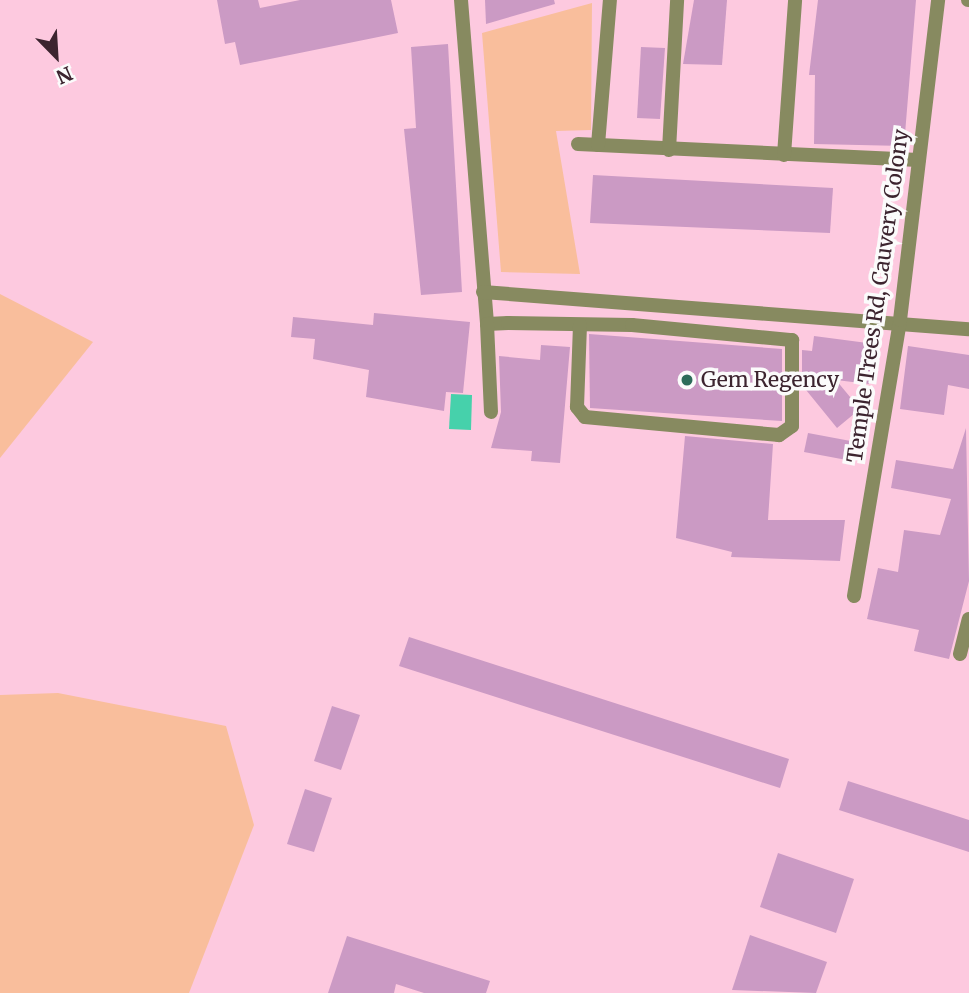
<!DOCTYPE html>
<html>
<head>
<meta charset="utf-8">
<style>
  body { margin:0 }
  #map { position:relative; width:969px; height:993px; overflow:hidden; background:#fdc9df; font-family:Merriweather,serif }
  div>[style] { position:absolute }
  .green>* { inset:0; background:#f9be9c }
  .water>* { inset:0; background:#46d1ab }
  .building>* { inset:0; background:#cb9ac4 }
  .minor>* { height:14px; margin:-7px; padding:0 7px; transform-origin:7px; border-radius:7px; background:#878a60 }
  .dots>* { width:19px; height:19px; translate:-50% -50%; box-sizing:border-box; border:4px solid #fbfbfb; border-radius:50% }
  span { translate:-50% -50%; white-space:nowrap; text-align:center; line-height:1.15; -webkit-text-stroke:7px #fbfbfb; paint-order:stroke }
  .street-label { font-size:21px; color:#3c242f }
  .poi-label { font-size:21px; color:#3c242f }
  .left { translate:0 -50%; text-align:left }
  .north { position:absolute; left:21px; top:21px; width:70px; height:70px; -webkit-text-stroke:5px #fbfbfb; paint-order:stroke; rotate:156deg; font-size:19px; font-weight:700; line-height:28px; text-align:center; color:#3c242f }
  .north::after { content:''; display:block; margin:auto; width:24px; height:32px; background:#3c242f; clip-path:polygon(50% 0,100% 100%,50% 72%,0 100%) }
</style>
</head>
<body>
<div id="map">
  <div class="green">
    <div style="clip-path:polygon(592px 3px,591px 130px,556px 131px,580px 274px,501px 272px,482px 33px)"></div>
    <div style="clip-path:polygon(0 294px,93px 342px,0 458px)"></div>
    <div style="clip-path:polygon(58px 693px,226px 726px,254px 825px,189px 993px,0 993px,0 695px)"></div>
  </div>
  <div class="water">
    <div style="clip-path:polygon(451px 394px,472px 395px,471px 430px,449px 429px)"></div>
  </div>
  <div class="building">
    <div style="clip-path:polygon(217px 0,258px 0,260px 8px,300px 0,391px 0,398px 33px,240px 65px,235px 42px,225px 44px)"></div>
    <div style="clip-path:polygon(485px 0,554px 0,555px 4px,486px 24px)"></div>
    <div style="clip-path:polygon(694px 0,727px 0,722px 65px,683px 64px)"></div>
    <div style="clip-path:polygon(818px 0,916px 0,904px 146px,814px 144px,815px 75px,809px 75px)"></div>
    <div style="clip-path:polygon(448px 44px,462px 292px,421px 295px,404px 129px,416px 128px,411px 47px)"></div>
    <div style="clip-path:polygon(641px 47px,665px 48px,660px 119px,637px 118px)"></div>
    <div style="clip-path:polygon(593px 175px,833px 188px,830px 233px,590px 223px)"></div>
    <div style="clip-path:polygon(374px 313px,470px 322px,463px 393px,446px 392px,444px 411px,366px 397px,369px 370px,313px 359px,315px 339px,291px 337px,293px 317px,373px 325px)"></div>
    <div style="clip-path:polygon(589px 334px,782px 349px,782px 421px,590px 408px)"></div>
    <div style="clip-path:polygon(814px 336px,875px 344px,869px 384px,836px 380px,860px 409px,837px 428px,802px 385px,802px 350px,812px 351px)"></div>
    <div style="clip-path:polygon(541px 345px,570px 347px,560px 463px,531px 461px,532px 451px,491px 448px,501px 412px,499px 356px,540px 360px)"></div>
    <div style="clip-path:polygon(908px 346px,969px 355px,969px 389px,948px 385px,944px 415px,900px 409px)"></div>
    <div style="clip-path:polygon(966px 428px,969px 581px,949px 659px,914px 651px,919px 630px,867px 619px,878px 568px,898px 572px,904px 530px,940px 535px,951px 499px,891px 488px,896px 460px,953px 469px)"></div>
    <div style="clip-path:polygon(808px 433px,856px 442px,852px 461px,804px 452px)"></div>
    <div style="clip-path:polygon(685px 436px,773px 444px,768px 520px,845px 520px,840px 561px,731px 557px,732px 552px,676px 538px)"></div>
    <div style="clip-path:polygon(409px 637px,789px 759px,780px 788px,399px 666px)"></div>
    <div style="clip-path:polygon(332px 706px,360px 715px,341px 770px,314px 761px)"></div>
    <div style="clip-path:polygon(848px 781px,969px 820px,969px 852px,839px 810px)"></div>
    <div style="clip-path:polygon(305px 789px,332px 798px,314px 852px,287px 844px)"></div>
    <div style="clip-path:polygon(778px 853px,854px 879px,836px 933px,760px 907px)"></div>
    <div style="clip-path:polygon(750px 935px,827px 962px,816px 993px,732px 990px)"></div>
    <div style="clip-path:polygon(347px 936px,490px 981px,486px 993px,424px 993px,396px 984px,394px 993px,328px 993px)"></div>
  </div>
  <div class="minor">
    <div style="left:461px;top:0;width:325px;rotate:85.4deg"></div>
    <div style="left:487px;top:324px;width:21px;rotate:-3deg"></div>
    <div style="left:508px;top:323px;width:124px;rotate:0.9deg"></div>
    <div style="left:632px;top:325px;width:161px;rotate:5.4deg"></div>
    <div style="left:792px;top:340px;width:86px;rotate:90deg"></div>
    <div style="left:792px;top:426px;width:16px;rotate:145deg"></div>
    <div style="left:779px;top:435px;width:195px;rotate:-174.7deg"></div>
    <div style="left:585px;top:417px;width:13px;rotate:-129deg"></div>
    <div style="left:577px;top:407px;width:82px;rotate:-87.9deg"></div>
    <div style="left:968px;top:0;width:1px"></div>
    <div style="left:578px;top:144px;width:341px;rotate:2.7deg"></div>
    <div style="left:598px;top:145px;width:145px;rotate:-85.3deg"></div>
    <div style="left:669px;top:150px;width:150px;rotate:-86.9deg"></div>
    <div style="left:784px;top:155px;width:155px;rotate:-85.9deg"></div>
    <div style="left:483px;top:292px;width:487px;rotate:4.4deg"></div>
    <div style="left:487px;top:324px;width:88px;rotate:87.4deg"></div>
    <div style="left:854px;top:596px;width:280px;rotate:-80.5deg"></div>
    <div style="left:900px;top:320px;width:322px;rotate:-83.2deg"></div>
    <div style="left:960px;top:654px;width:36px;rotate:-76deg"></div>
  </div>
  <div class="dots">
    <div style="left:687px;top:380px;background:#2d6c5a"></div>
  </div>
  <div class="street-label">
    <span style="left:878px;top:296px;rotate:-82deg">Temple Trees Rd, Cauvery Colony</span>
  </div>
  <div class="poi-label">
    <span class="left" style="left:701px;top:380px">Gem Regency</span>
  </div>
  <div class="north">N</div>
</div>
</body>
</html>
